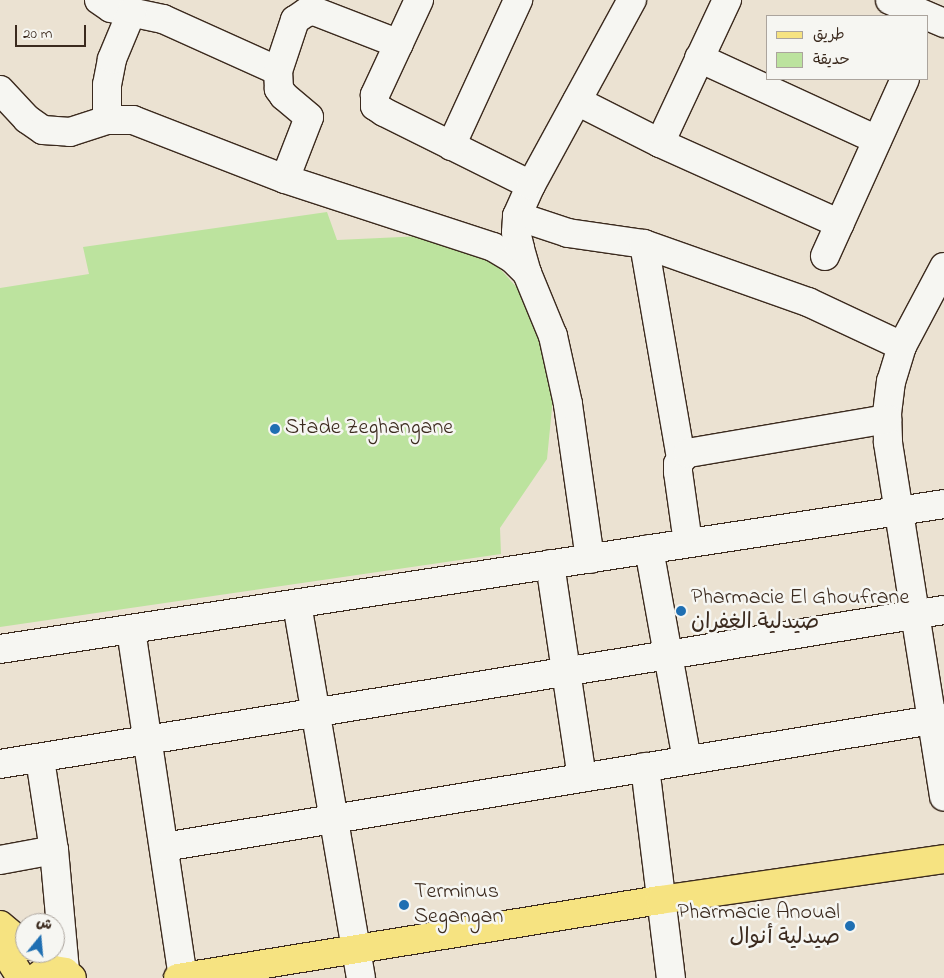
<!DOCTYPE html>
<html>
<head>
<meta charset="utf-8">
<style>
  body { margin:0 }
  #map { position:relative; width:944px; height:978px; overflow:hidden; background:#ebe2d2; font-family:"Indie Flower","Playpen Sans Arabic",sans-serif }
  div>[style] { position:absolute }
  .green>* { inset:0; background:#bce39e }
  .roads { filter:drop-shadow(1px 0 #3b2a1e) drop-shadow(-1px 0 #3b2a1e) drop-shadow(0 1px #3b2a1e) drop-shadow(0 -1px #3b2a1e) }
  .minor>* { height:28px; margin:-14px; padding:0 14px; transform-origin:14px; border-radius:14px; background:#f6f6f2 }
  .major>* { height:28px; margin:-14px; padding:0 14px; transform-origin:14px; border-radius:14px; background:#f6e381 }
  .dots>* { width:14px; height:14px; translate:-50% -50%; box-sizing:border-box; border:2px solid #f6f6f2; border-radius:50% }
  span { translate:-50% -50%; white-space:nowrap; text-align:center; line-height:1.15; -webkit-text-stroke:5px #f6f6f2; paint-order:stroke }
  .poi-label { font-size:22px; color:#3b2a1e }
  .left { translate:0 -50%; text-align:left }
  .right { translate:-100% -50%; text-align:right }
  .legend { position:absolute; left:766px; top:15px; width:162px; height:65px; box-sizing:border-box; background:#f6f6f2; border:1px solid #aba49d; margin:0; padding:6px 9px; list-style:none; font-size:15px; color:#3b2a1e }
  .legend li { display:flex; align-items:center; gap:10px; height:25px }
  .legend b { width:25px; border:1px solid #aba49d }
  .north { position:absolute; left:15px; top:913px; width:50px; height:50px; box-sizing:border-box; background:#f6f6f2; border:1px solid #aba49d; border-radius:50%; rotate:17deg; font-size:14px; font-weight:700; line-height:20px; text-align:center; color:#3b2a1e }
  .north::after { content:''; display:block; margin:auto; width:18px; height:22px; background:#1f6fb2; clip-path:polygon(50% 0,100% 100%,50% 72%,0 100%) }
  .scale { position:absolute; left:15px; top:25px; width:71px; height:22px; box-sizing:border-box; border:2px solid #3b2a1e; border-top:0; padding-left:6px; font-size:15px; line-height:18px; white-space:nowrap; color:#3b2a1e; -webkit-text-stroke:4px #f6f6f2; paint-order:stroke }
</style>
</head>
<body>
<div id="map">
  <div class="green">
    <div style="clip-path:polygon(327px 212px,337px 240px,423px 236px,492px 260px,531px 303px,553px 398px,547px 459px,500px 528px,501px 554px,0 627px,0 288px,89px 274px,83px 247px)"></div>
  </div>
  <div class="roads">
    <div class="minor">
      <div style="left:99px;top:0;width:14px;rotate:34deg"></div>
      <div style="left:111px;top:8px;width:53px;rotate:11.9deg"></div>
      <div style="left:163px;top:19px;width:126px;rotate:24.3deg"></div>
      <div style="left:419px;top:0;width:105px;rotate:114.9deg"></div>
      <div style="left:375px;top:95px;width:11px;rotate:90deg"></div>
      <div style="left:375px;top:106px;width:11px;rotate:34deg"></div>
      <div style="left:384px;top:112px;width:164px;rotate:26.4deg"></div>
      <div style="left:890px;top:0;width:59px;rotate:23.1deg"></div>
      <div style="left:699px;top:58px;width:196px;rotate:24.7deg"></div>
      <div style="left:0;top:90px;width:40px;rotate:47deg"></div>
      <div style="left:27px;top:119px;width:19px;rotate:35deg"></div>
      <div style="left:43px;top:130px;width:27px;rotate:4deg"></div>
      <div style="left:70px;top:132px;width:39px;rotate:-18deg"></div>
      <div style="left:107px;top:120px;width:26px"></div>
      <div style="left:133px;top:120px;width:163px;rotate:21.2deg"></div>
      <div style="left:285px;top:179px;width:66px;rotate:-68.8deg"></div>
      <div style="left:309px;top:117px;width:33px;rotate:-140deg"></div>
      <div style="left:284px;top:96px;width:9px;rotate:-126deg"></div>
      <div style="left:279px;top:89px;width:18px;rotate:-93deg"></div>
      <div style="left:278px;top:71px;width:54px;rotate:-71.6deg"></div>
      <div style="left:295px;top:20px;width:14px;rotate:-34deg"></div>
      <div style="left:307px;top:12px;width:7px;rotate:-8deg"></div>
      <div style="left:314px;top:11px;width:91px;rotate:21.2deg"></div>
      <div style="left:577px;top:101px;width:93px;rotate:26.8deg"></div>
      <div style="left:660px;top:143px;width:197px;rotate:24.2deg"></div>
      <div style="left:107px;top:120px;width:35px;rotate:-90deg"></div>
      <div style="left:107px;top:85px;width:26px;rotate:-79deg"></div>
      <div style="left:112px;top:59px;width:52px;rotate:-67.4deg"></div>
      <div style="left:660px;top:143px;width:158px;rotate:-64.9deg"></div>
      <div style="left:451px;top:146px;width:161px;rotate:-65.3deg"></div>
      <div style="left:285px;top:179px;width:219px;rotate:18.1deg"></div>
      <div style="left:493px;top:247px;width:23px;rotate:31deg"></div>
      <div style="left:513px;top:259px;width:20px;rotate:45deg"></div>
      <div style="left:517px;top:216px;width:54px;rotate:18.4deg"></div>
      <div style="left:568px;top:233px;width:77px;rotate:8.2deg"></div>
      <div style="left:644px;top:244px;width:174px;rotate:19.5deg"></div>
      <div style="left:808px;top:302px;width:104px;rotate:25.1deg"></div>
      <div style="left:644px;top:244px;width:218px;rotate:80.2deg"></div>
      <div style="left:825px;top:256px;width:194px;rotate:-65.7deg"></div>
      <div style="left:944px;top:267px;width:89px;rotate:118deg"></div>
      <div style="left:902px;top:346px;width:37px;rotate:107deg"></div>
      <div style="left:891px;top:381px;width:31px;rotate:97deg"></div>
      <div style="left:887px;top:412px;width:31px;rotate:88deg"></div>
      <div style="left:888px;top:443px;width:358px;rotate:81deg"></div>
      <div style="left:688px;top:543px;width:72px;rotate:-98deg"></div>
      <div style="left:678px;top:472px;width:8px;rotate:-90deg"></div>
      <div style="left:678px;top:464px;width:10px;rotate:-53deg"></div>
      <div style="left:684px;top:456px;width:5px;rotate:-37deg"></div>
      <div style="left:688px;top:453px;width:202px;rotate:-9.7deg"></div>
      <div style="left:649px;top:549px;width:214px;rotate:79.8deg"></div>
      <div style="left:590px;top:559px;width:157px;rotate:-98.1deg"></div>
      <div style="left:568px;top:404px;width:70px;rotate:-102.4deg"></div>
      <div style="left:553px;top:336px;width:68px;rotate:-112.4deg"></div>
      <div style="left:527px;top:273px;width:26px;rotate:-106deg"></div>
      <div style="left:520px;top:248px;width:16px;rotate:-104deg"></div>
      <div style="left:516px;top:232px;width:16px;rotate:-86deg"></div>
      <div style="left:517px;top:216px;width:34px;rotate:-66deg"></div>
      <div style="left:531px;top:185px;width:211px;rotate:-61.4deg"></div>
      <div style="left:550px;top:564px;width:216px;rotate:81.5deg"></div>
      <div style="left:297px;top:604px;width:379px;rotate:80.3deg"></div>
      <div style="left:131px;top:630px;width:352px;rotate:81.5deg"></div>
      <div style="left:0;top:649px;width:955px;rotate:-8.73deg"></div>
      <div style="left:40px;top:759px;width:92px;rotate:81.3deg"></div>
      <div style="left:54px;top:850px;width:122px;rotate:84.8deg"></div>
      <div style="left:0;top:764px;width:956px;rotate:-9.27deg"></div>
      <div style="left:645px;top:767px;width:213px;rotate:83deg"></div>
      <div style="left:164px;top:847px;width:791px;rotate:-9.39deg"></div>
      <div style="left:0;top:860px;width:55px;rotate:-10.5deg"></div>
    </div>
    <div class="major">
      <div style="left:0;top:925px;width:33px;rotate:40deg"></div>
      <div style="left:0;top:944px;width:40px;rotate:58deg"></div>
      <div style="left:36px;top:978px;width:10px;rotate:-37deg"></div>
      <div style="left:44px;top:972px;width:10px;rotate:-11deg"></div>
      <div style="left:54px;top:970px;width:11px;rotate:10deg"></div>
      <div style="left:65px;top:972px;width:9px;rotate:41deg"></div>
      <div style="left:178px;top:978px;width:488px;rotate:-9.2deg"></div>
      <div style="left:660px;top:900px;width:287px;rotate:-8.2deg"></div>
    </div>
  </div>
  <div class="dots">
    <div style="left:275px;top:429px;background:#1f6fb2"></div>
    <div style="left:681px;top:611px;background:#1f6fb2"></div>
    <div style="left:404px;top:905px;background:#1f6fb2"></div>
    <div style="left:850px;top:926px;background:#1f6fb2"></div>
  </div>
  <div class="poi-label">
    <span class="left" style="left:285px;top:429px">Stade Zeghangane</span>
    <span class="left" style="left:691px;top:611px">Pharmacie El Ghoufrane<br>صيدلية الغفران</span>
    <span class="left" style="left:414px;top:905px">Terminus<br>Segangan</span>
    <span class="right" style="left:840px;top:926px">Pharmacie Anoual<br>صيدلية أنوال</span>
  </div>
  <ul class="legend">
  <li><b style="height:6px;background:#f6e381"></b>طريق</li>
  <li><b style="height:14px;background:#bce39e"></b>حديقة</li>
  </ul>
  <div class="north">ش</div>
  <div class="scale">20 m</div>
</div>
</body>
</html>
